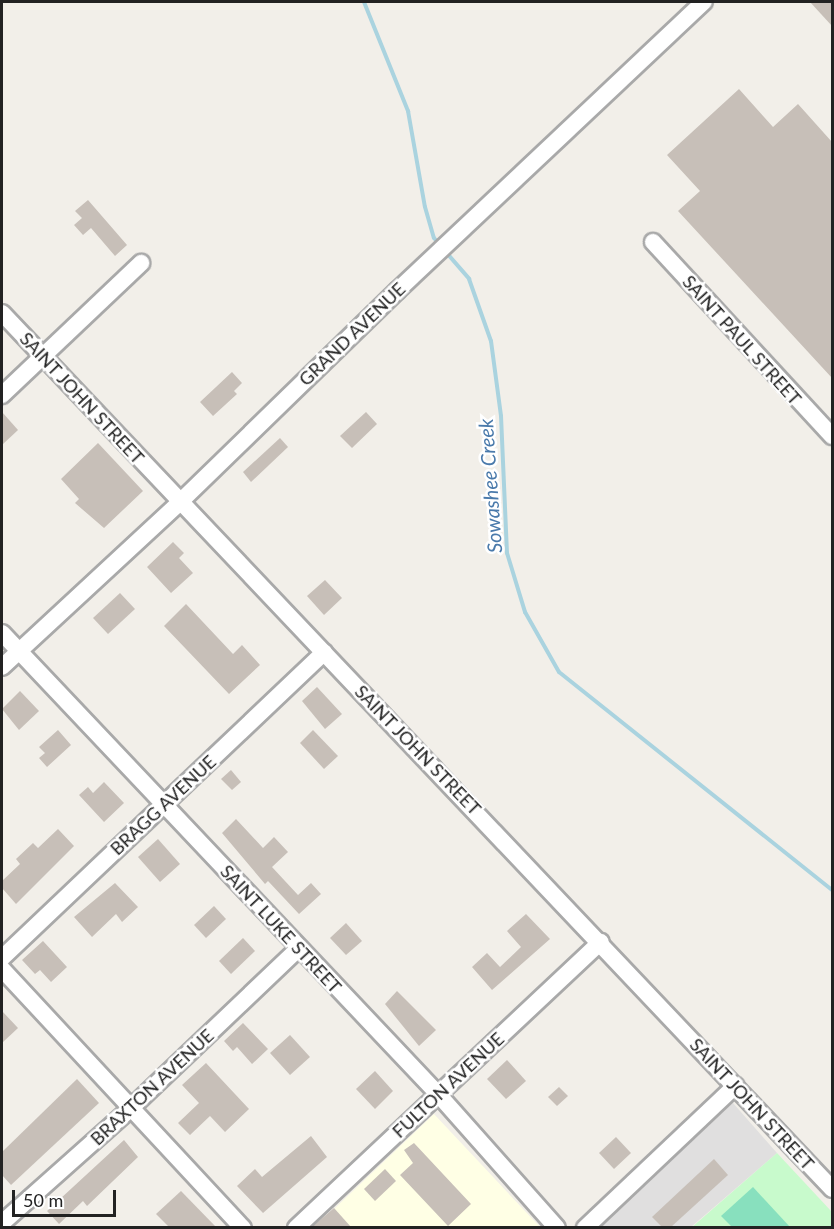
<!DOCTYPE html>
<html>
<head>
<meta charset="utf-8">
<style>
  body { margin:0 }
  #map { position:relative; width:834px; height:1229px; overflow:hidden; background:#f2efe9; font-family:Lato,sans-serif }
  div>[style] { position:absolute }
  .residential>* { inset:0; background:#e0dfdf }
  .education>* { inset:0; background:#ffffe5 }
  .park>* { inset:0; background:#c8facc }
  .pitch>* { inset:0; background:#88e0be }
  .stream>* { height:4px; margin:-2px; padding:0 2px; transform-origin:2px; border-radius:2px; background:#aad3df }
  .building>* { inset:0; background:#c7bfb8 }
  .roads { filter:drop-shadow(2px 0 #a9a9a9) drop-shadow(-2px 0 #a9a9a9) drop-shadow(0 2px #a9a9a9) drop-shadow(0 -2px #a9a9a9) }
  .street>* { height:16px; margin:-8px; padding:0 8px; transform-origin:8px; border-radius:8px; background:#fff }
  span { translate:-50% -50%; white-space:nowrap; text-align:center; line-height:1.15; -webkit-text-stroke:5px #fff; paint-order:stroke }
  .street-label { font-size:18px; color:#222 }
  .water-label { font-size:20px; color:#4a7aab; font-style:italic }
  .frame { position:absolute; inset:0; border:3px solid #222; pointer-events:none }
  .scale { position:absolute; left:12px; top:1190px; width:104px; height:27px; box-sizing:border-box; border:3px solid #222; border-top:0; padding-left:8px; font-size:18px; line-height:21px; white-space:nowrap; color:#222; -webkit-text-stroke:4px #fff; paint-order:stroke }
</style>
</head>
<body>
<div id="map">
  <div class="residential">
    <div style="clip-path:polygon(733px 1103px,777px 1153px,691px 1227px,588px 1228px)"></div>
  </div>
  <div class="education">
    <div style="clip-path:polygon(434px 1114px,540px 1227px,314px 1228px)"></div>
  </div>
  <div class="park">
    <div style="clip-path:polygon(777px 1153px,832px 1212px,832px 1227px,691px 1228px)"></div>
  </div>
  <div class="pitch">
    <div style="clip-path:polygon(753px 1187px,790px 1227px,732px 1227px,721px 1216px)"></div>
  </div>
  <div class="stream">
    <div style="left:364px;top:2px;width:118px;rotate:68deg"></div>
    <div style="left:408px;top:111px;width:97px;rotate:80deg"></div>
    <div style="left:425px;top:207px;width:32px;rotate:74deg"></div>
    <div style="left:434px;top:238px;width:9px;rotate:49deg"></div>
    <div style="left:445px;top:251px;width:37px;rotate:49deg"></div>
    <div style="left:469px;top:279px;width:66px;rotate:70.5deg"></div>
    <div style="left:491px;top:341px;width:76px;rotate:82.4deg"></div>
    <div style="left:501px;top:416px;width:137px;rotate:87.5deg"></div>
    <div style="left:507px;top:553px;width:62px;rotate:73deg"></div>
    <div style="left:525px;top:612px;width:69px;rotate:60.5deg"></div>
    <div style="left:559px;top:672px;width:349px;rotate:38.6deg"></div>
  </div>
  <div class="building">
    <div style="clip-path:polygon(810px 2px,832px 2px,832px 26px)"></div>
    <div style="clip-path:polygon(739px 89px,773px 127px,798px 104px,832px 142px,832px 378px,678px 211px,700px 191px,667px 155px)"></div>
    <div style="clip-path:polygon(88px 200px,127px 245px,115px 256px,91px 228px,83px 235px,74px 225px,82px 218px,75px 211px)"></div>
    <div style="clip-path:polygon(232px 372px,242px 383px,234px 391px,237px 394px,213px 416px,200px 402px)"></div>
    <div style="clip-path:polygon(2px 412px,18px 430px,2px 445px)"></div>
    <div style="clip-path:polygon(366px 412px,377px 424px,352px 448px,340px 436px)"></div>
    <div style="clip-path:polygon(280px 438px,288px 447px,251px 482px,243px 472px)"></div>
    <div style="clip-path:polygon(98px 443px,143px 491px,104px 528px,75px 503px,79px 499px,61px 479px)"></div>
    <div style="clip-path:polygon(173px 542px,184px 553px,179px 558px,193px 573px,171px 593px,147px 567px)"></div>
    <div style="clip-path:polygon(325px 580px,342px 598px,324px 615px,307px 596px)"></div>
    <div style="clip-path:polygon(120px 593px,135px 609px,108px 634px,93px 618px)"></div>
    <div style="clip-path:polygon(186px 604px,233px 654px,242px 645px,260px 665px,229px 694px,164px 626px)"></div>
    <div style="clip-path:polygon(317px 687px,342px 714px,325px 729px,302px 701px)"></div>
    <div style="clip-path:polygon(20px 691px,39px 711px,19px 730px,2px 709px)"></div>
    <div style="clip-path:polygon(58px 730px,71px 745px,47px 767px,39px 758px,45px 753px,39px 747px)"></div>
    <div style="clip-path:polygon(313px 730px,338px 756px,324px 769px,300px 743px)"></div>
    <div style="clip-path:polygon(231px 770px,241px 782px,232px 790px,221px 779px)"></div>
    <div style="clip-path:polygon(104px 782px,124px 803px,104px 822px,79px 795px,88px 787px,93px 793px)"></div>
    <div style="clip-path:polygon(236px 819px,263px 848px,274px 837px,288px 852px,272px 867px,298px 895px,311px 883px,321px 894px,299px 914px,268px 881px,265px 884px,222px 833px)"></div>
    <div style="clip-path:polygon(58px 829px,74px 846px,16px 904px,2px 888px,2px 881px,20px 864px,16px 859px,33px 843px,38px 848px)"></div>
    <div style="clip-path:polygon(158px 839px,180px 864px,160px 882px,138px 857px)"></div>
    <div style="clip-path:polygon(115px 883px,138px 907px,122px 922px,116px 914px,92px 937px,74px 917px)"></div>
    <div style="clip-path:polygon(214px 906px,226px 919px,206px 938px,194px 925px)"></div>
    <div style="clip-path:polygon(526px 914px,550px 939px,492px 990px,472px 967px,487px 953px,500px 967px,521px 947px,507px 931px)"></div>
    <div style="clip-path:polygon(346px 923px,362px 941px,346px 955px,330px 938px)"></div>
    <div style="clip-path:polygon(243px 938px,255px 951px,231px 974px,219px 961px)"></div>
    <div style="clip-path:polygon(43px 941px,67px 967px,51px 982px,40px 970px,35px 974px,22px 960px)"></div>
    <div style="clip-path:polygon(397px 991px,436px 1030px,419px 1046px,385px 1004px)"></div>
    <div style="clip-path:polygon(2px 1011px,18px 1028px,2px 1043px)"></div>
    <div style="clip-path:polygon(243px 1023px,268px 1049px,252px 1064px,237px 1047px,233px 1051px,224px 1041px)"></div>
    <div style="clip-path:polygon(290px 1035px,310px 1057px,290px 1075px,270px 1053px)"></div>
    <div style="clip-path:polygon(507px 1060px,526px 1081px,506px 1099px,487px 1079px)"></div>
    <div style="clip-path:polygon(206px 1063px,249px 1109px,225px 1132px,210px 1116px,190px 1135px,178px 1123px,199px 1103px,182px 1085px)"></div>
    <div style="clip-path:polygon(375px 1071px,393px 1091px,375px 1109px,356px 1089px)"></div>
    <div style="clip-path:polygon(77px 1079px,99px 1103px,11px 1185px,2px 1175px,2px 1152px)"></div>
    <div style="clip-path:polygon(559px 1087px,568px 1096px,557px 1106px,548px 1097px)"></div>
    <div style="clip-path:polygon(311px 1136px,327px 1157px,263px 1213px,237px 1186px,255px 1169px,262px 1177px)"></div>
    <div style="clip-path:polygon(616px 1137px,631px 1153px,614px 1169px,599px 1153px)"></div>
    <div style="clip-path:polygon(124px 1140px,138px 1157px,87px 1206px,83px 1201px,59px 1224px,47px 1211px)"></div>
    <div style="clip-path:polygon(414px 1143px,471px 1204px,448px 1226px,400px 1175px,413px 1163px,404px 1150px)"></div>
    <div style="clip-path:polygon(714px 1159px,728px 1175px,671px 1227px,662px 1227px,652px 1217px)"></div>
    <div style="clip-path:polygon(385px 1169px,396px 1181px,375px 1201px,364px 1189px)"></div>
    <div style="clip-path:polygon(181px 1191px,216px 1227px,169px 1227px,156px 1214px)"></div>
    <div style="clip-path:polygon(334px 1208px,351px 1227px,312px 1227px)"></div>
  </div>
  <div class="roads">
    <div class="street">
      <div style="left:653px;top:242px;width:264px;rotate:47.3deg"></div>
      <div style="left:2px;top:313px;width:1207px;rotate:46.54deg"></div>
      <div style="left:2px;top:395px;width:192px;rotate:-43.5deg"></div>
      <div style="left:2px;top:633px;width:635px;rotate:46.6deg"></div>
      <div style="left:438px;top:1094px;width:179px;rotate:48.4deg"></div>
      <div style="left:2px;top:667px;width:243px;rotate:-42.8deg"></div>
      <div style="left:180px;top:502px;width:304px;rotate:-44.2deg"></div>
      <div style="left:398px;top:290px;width:420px;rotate:-43.3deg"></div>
      <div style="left:2px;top:958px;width:444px;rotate:-43.5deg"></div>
      <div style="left:2px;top:969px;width:354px;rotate:47.1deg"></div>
      <div style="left:2px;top:1223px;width:173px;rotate:-41.7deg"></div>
      <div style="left:131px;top:1108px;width:232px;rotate:-43.6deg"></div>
      <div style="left:296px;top:1228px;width:418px;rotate:-43.2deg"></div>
      <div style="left:585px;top:1228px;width:207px;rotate:-43.4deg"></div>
    </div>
  </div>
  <div class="street-label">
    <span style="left:352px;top:334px;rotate:-44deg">GRAND AVENUE</span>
    <span style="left:742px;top:340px;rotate:48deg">SAINT PAUL STREET</span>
    <span style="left:82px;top:398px;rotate:47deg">SAINT JOHN STREET</span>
    <span style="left:418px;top:750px;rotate:46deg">SAINT JOHN STREET</span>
    <span style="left:163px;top:805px;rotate:-43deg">BRAGG AVENUE</span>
    <span style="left:281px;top:929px;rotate:47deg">SAINT LUKE STREET</span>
    <span style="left:448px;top:1085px;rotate:-43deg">FULTON AVENUE</span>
    <span style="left:152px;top:1087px;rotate:-43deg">BRAXTON AVENUE</span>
    <span style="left:752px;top:1104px;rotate:47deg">SAINT JOHN STREET</span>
  </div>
  <div class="water-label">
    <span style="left:490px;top:486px;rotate:-94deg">Sowashee Creek</span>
  </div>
  <div class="frame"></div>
  <div class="scale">50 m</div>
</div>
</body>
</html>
